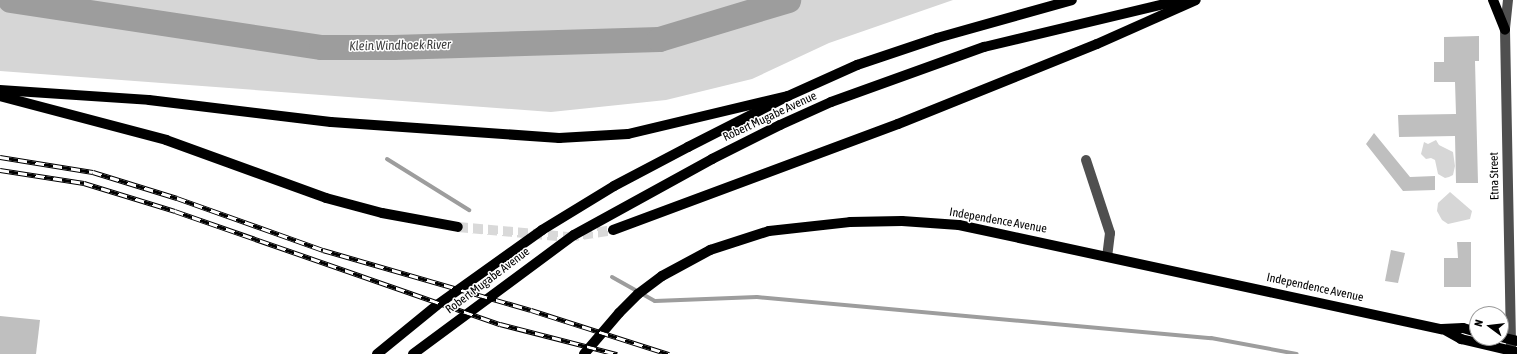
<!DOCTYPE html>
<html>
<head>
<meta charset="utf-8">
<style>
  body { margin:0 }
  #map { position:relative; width:1517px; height:354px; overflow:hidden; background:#fff; font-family:"Asap Condensed",sans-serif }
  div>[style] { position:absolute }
  .green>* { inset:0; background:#d6d6d6 }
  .stream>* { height:4px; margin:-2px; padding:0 2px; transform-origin:2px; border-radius:2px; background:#9d9d9d }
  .river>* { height:25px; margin:-12.5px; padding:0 12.5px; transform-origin:12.5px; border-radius:12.5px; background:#9d9d9d }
  .building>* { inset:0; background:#bfbfbf }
  .major-tunnel>* { height:10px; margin-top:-5px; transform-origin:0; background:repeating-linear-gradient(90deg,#d9d9d9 0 10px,transparent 0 15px) }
  .minor>* { height:10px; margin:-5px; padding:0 5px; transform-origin:5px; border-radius:5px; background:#4f4f4f }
  .major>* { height:10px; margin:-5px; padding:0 5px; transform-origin:5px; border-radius:5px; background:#000 }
  .rail>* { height:4.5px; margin-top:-2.25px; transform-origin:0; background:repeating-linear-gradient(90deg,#fff 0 9px,#000 0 18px); box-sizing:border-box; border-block:1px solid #000 }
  span { translate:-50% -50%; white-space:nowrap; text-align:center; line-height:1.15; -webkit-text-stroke:3px #fff; paint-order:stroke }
  .street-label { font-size:12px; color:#000 }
  .water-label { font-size:13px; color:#3e3e3e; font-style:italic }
  .north { position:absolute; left:1469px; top:306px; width:40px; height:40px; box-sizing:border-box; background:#fff; border:1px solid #999; border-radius:50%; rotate:285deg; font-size:11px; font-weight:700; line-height:16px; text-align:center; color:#000 }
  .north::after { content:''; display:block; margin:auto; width:14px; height:18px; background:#000; clip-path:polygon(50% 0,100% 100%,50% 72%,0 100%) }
</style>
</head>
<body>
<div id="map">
  <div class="green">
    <div style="clip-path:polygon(0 0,953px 0,829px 43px,752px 79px,666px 100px,551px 112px,0 71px)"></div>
    <div style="clip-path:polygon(1436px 140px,1439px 145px,1453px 152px,1455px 166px,1453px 175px,1449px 177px,1445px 178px,1438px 174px,1435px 160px,1431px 158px,1426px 159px,1421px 154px,1424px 142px,1428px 144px)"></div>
    <div style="clip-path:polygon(1450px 192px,1472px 211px,1470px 219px,1448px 224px,1442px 220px,1437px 211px,1438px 203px)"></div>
  </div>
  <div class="stream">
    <div style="left:387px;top:159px;width:97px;rotate:31.9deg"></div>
    <div style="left:612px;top:277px;width:49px;rotate:29.2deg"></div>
    <div style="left:655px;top:301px;width:102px;rotate:-2.2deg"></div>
    <div style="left:757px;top:297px;width:456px;rotate:5.2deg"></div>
    <div style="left:1211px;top:338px;width:87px;rotate:10.5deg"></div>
  </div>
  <div class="river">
    <div style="left:10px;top:0;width:315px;rotate:8.6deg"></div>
    <div style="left:321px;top:47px;width:72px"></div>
    <div style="left:393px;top:47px;width:266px;rotate:-1.7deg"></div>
    <div style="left:659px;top:39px;width:135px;rotate:-16.8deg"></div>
  </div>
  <div class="building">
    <div style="clip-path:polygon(1479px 36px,1479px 61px,1475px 61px,1478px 183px,1456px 183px,1455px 136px,1399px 137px,1398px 115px,1456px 114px,1455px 82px,1434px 82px,1434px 62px,1444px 62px,1444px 37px)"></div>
    <div style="clip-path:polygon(1374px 133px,1410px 177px,1435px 176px,1435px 190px,1403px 191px,1366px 144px)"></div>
    <div style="clip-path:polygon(1457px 242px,1471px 242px,1471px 287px,1444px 287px,1444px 258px,1458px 258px)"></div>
    <div style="clip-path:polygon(1391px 250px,1405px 253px,1398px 283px,1385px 281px)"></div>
    <div style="clip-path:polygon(0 316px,40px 320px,36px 354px,0 354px)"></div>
  </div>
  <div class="major-tunnel">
    <div style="left:458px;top:227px;width:110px;rotate:5.2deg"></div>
    <div style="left:568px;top:237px;width:46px;rotate:-8.8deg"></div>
  </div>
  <div class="minor">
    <div style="left:1508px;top:0;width:30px;rotate:96deg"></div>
    <div style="left:1505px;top:30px;width:318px;rotate:88.9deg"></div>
    <div style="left:1086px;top:160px;width:77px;rotate:71.8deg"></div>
    <div style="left:1110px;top:233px;width:23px;rotate:97deg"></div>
  </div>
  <div class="major">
    <div style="left:1493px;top:0;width:32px;rotate:68deg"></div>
    <div style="left:0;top:90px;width:149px;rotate:3.8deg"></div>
    <div style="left:149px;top:100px;width:183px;rotate:6.9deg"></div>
    <div style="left:331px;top:122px;width:229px;rotate:4deg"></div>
    <div style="left:559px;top:138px;width:69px;rotate:-3.3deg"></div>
    <div style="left:628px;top:134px;width:164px;rotate:-13.4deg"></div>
    <div style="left:0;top:96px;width:172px;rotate:14.8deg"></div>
    <div style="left:166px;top:140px;width:170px;rotate:19.9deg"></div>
    <div style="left:326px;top:198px;width:58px;rotate:15deg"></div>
    <div style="left:382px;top:213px;width:77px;rotate:10.4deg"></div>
    <div style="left:613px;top:230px;width:304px;rotate:-20.4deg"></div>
    <div style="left:898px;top:124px;width:214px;rotate:-21.9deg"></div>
    <div style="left:1097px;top:44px;width:108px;rotate:-24deg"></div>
    <div style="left:1443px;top:329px;width:21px;rotate:29deg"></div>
    <div style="left:1461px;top:339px;width:57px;rotate:13.1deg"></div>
    <div style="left:1501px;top:337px;width:16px;rotate:14deg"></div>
    <div style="left:377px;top:354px;width:77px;rotate:-39.2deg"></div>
    <div style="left:437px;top:305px;width:129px;rotate:-35.5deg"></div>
    <div style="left:542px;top:230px;width:84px;rotate:-31.4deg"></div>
    <div style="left:614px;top:186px;width:84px;rotate:-27.8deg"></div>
    <div style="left:688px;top:147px;width:112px;rotate:-27deg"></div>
    <div style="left:788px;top:96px;width:76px;rotate:-24.2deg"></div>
    <div style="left:857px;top:65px;width:84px;rotate:-18.6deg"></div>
    <div style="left:937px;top:38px;width:140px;rotate:-15.7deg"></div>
    <div style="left:413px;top:354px;width:200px;rotate:-36.5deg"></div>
    <div style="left:574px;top:235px;width:158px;rotate:-28.8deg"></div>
    <div style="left:712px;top:159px;width:76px;rotate:-26.6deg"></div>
    <div style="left:780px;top:125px;width:56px;rotate:-24.3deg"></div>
    <div style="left:831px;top:102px;width:163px;rotate:-19.8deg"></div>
    <div style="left:984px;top:47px;width:204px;rotate:-13.4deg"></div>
    <div style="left:584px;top:354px;width:54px;rotate:-49.5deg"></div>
    <div style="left:619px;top:313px;width:27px;rotate:-45deg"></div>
    <div style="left:638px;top:294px;width:30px;rotate:-37deg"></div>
    <div style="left:662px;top:276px;width:55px;rotate:-28.4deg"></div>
    <div style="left:710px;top:250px;width:62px;rotate:-17.9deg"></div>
    <div style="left:769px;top:231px;width:81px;rotate:-6.3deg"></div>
    <div style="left:850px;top:222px;width:52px;rotate:-1.1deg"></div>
    <div style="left:902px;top:221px;width:57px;rotate:4deg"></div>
    <div style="left:959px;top:225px;width:494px;rotate:12.2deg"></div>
    <div style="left:1442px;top:329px;width:21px;rotate:-3deg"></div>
    <div style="left:1463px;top:328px;width:15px;rotate:16deg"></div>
  </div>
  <div class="rail">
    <div style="left:0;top:157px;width:94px;rotate:9.2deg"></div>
    <div style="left:93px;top:172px;width:88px;rotate:17.2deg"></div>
    <div style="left:177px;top:198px;width:155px;rotate:19.6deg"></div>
    <div style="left:323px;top:250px;width:216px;rotate:16.1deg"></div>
    <div style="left:531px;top:310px;width:145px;rotate:17.7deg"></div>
    <div style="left:0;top:170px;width:85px;rotate:8.8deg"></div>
    <div style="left:84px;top:183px;width:95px;rotate:17.1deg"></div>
    <div style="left:175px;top:211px;width:344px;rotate:19.2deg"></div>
    <div style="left:500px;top:324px;width:121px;rotate:14.4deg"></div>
  </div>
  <div class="street-label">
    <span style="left:770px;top:117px;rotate:-25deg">Robert Mugabe Avenue</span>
    <span style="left:1495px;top:176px;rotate:-91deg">Etna Street</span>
    <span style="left:998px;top:221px;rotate:10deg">Independence Avenue</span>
    <span style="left:488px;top:281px;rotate:-37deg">Robert Mugabe Avenue</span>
    <span style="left:1315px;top:288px;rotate:12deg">Independence Avenue</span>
  </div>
  <div class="water-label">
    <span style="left:400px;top:46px;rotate:-1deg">Klein Windhoek River</span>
  </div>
  <div class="north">N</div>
</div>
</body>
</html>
